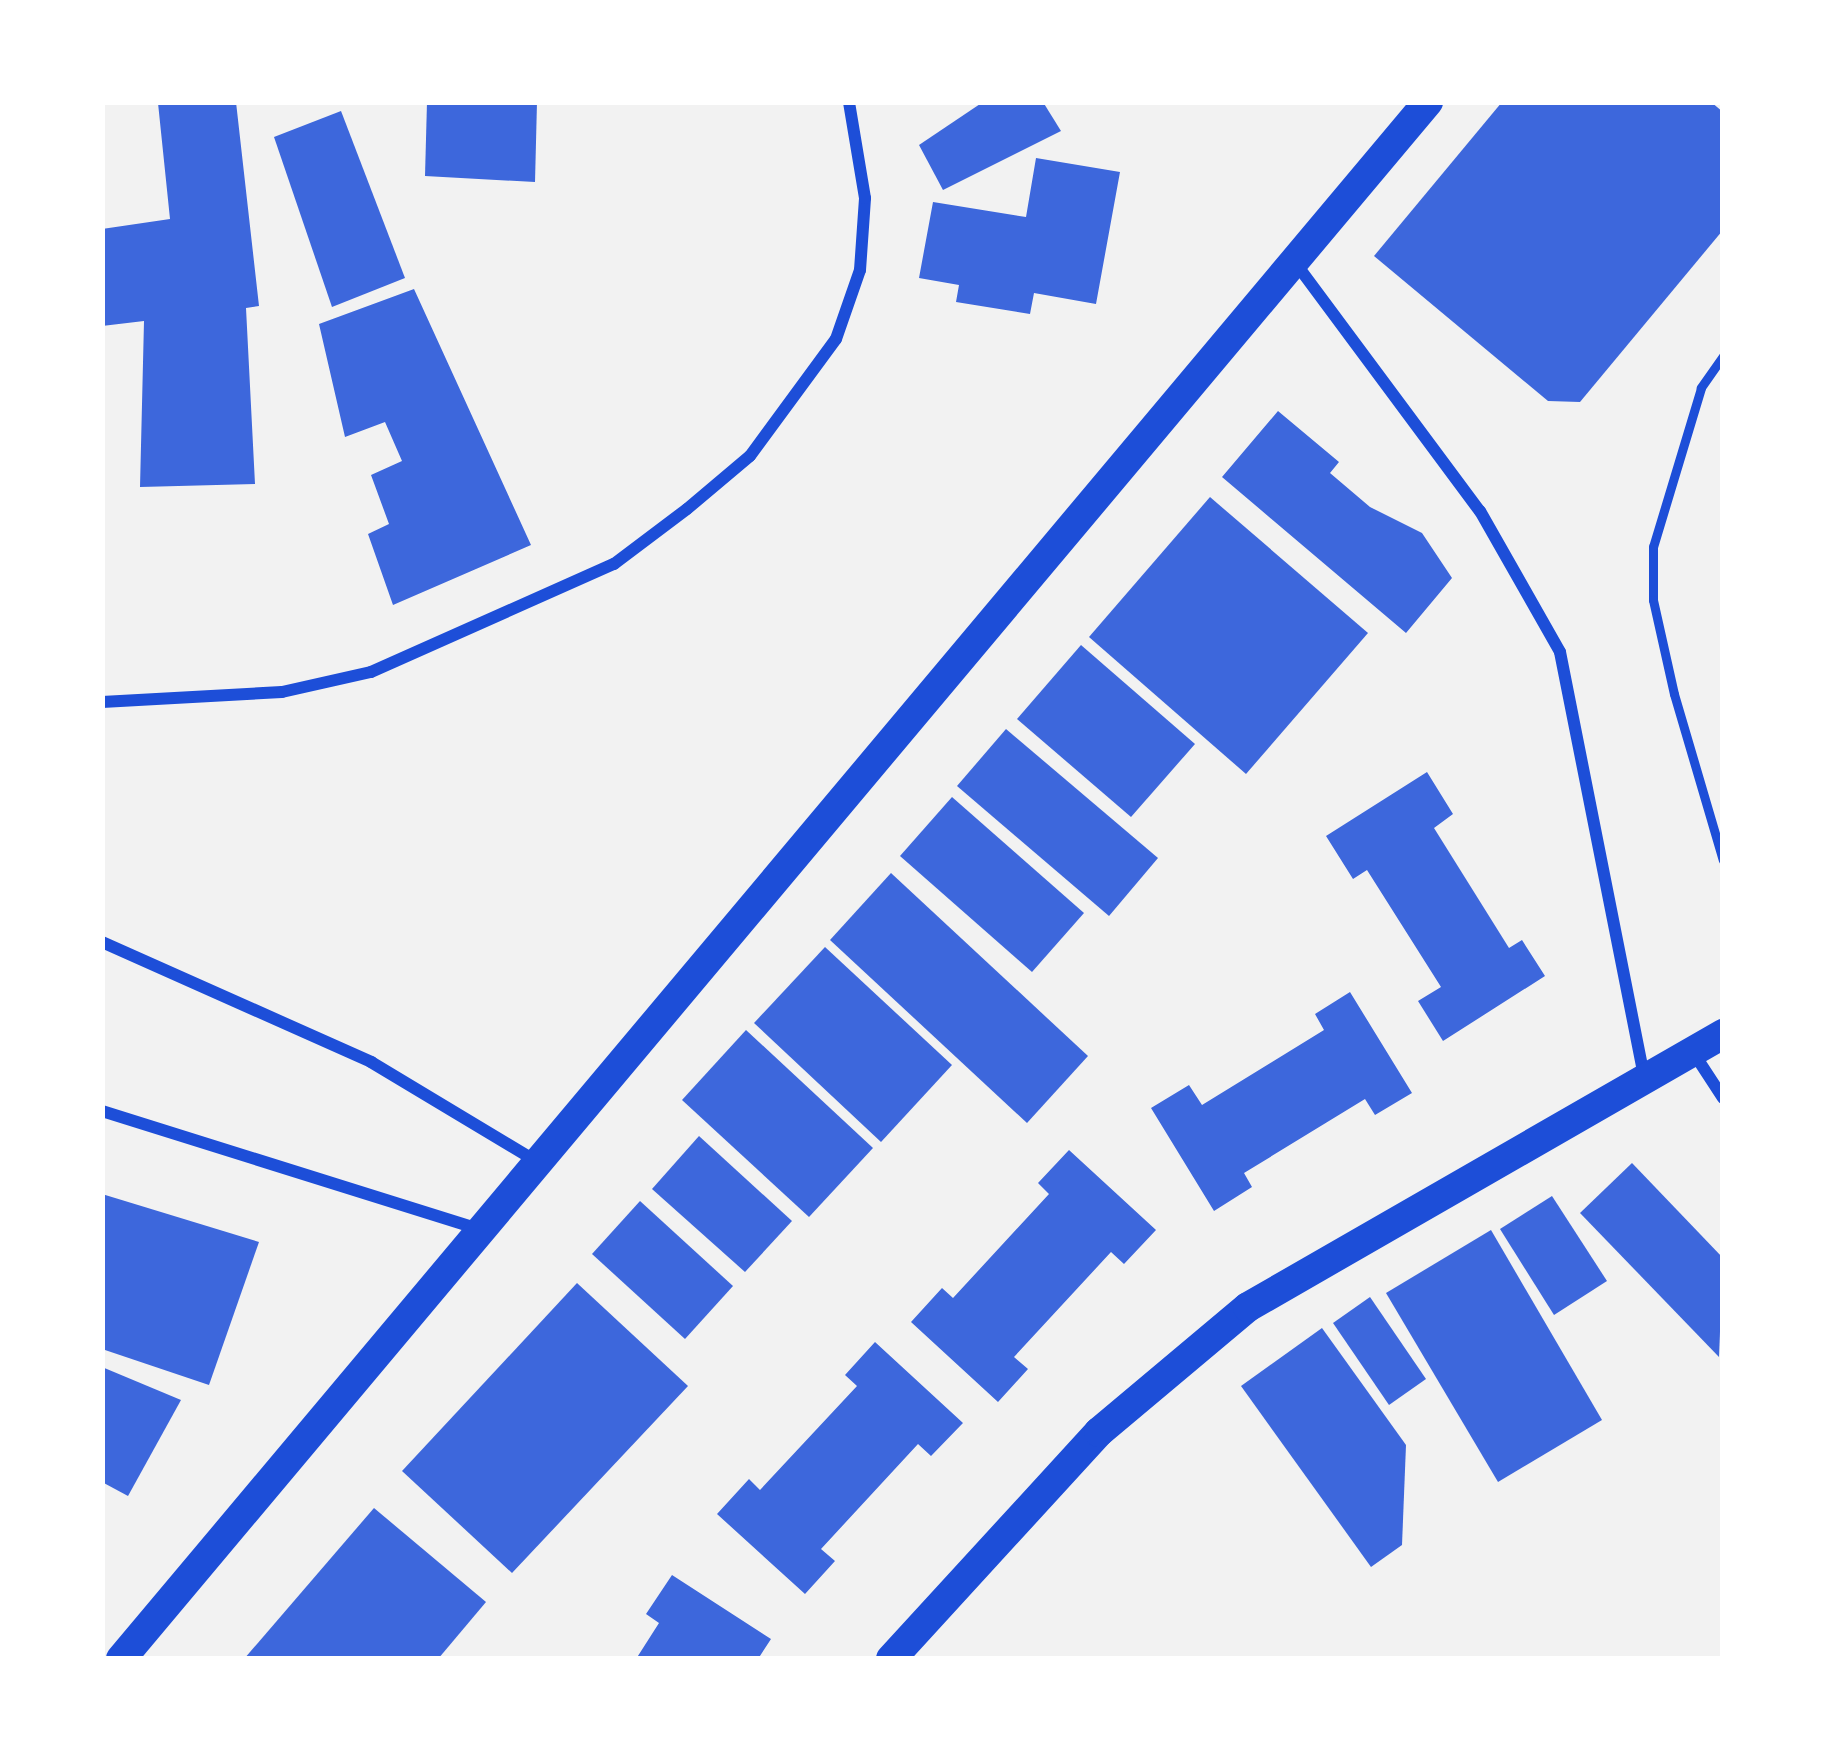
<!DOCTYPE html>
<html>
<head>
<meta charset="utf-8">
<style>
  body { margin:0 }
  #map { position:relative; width:1825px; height:1761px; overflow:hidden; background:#f2f2f2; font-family:"Varela Round",sans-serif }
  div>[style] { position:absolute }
  .building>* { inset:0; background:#3d67dc }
  .service>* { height:9px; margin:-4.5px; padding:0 4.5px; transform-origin:4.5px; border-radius:4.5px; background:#1d4ed8 }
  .minor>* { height:12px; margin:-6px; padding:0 6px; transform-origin:6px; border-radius:6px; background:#1d4ed8 }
  .primary>* { height:30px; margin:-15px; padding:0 15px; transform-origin:15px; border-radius:15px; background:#1d4ed8 }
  span { translate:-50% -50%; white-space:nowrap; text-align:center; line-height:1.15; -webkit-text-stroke:12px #fff; paint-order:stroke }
  .frame { position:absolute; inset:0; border:105px solid #fff; pointer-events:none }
</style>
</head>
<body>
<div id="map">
  <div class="building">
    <div style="clip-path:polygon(236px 102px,259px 306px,246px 308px,255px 484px,140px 487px,144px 321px,102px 326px,102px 229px,170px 219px,158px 103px)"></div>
    <div style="clip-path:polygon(427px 102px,537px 102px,535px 182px,425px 176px)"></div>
    <div style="clip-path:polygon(983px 102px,1043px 102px,1061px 131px,943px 190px,919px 145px)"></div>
    <div style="clip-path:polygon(1502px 102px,1711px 102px,1723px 112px,1723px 230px,1580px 402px,1548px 401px,1374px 256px)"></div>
    <div style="clip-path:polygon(341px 111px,405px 278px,332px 307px,274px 137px)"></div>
    <div style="clip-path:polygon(1036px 158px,1120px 172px,1096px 304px,1034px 293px,1030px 314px,956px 302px,959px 285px,919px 278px,933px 202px,1026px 217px)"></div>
    <div style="clip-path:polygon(414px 289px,531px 545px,393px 605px,368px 534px,389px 524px,371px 475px,402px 461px,385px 422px,345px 437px,319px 324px)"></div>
    <div style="clip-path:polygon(1278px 411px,1339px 462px,1330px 473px,1370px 507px,1422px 533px,1452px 578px,1406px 633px,1222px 477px)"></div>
    <div style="clip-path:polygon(1210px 497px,1368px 633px,1246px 774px,1089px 637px)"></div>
    <div style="clip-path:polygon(1081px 645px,1195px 744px,1131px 817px,1017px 719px)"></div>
    <div style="clip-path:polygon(1006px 729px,1158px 858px,1109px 916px,957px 786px)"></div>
    <div style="clip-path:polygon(1427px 772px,1453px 814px,1434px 828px,1509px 948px,1522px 940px,1545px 976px,1443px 1041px,1418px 1001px,1441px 987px,1367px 870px,1353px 879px,1326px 836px)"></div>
    <div style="clip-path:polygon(952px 797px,1084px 913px,1032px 972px,900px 856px)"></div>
    <div style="clip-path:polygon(891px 873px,1088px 1056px,1027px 1123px,830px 940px)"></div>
    <div style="clip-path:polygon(825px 947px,952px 1065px,881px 1142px,754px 1023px)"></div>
    <div style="clip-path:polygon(1350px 992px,1412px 1093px,1375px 1115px,1365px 1099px,1244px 1173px,1252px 1187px,1214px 1211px,1151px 1108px,1189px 1085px,1202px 1105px,1324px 1030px,1315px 1014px)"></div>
    <div style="clip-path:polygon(746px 1030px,873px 1148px,809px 1217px,682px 1100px)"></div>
    <div style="clip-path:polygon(699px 1136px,792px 1221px,745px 1272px,652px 1189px)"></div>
    <div style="clip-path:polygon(1069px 1150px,1156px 1230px,1124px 1264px,1111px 1252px,1014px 1357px,1028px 1369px,998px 1402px,911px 1322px,942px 1288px,953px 1298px,1049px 1194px,1038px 1183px)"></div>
    <div style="clip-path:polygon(1632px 1163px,1723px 1258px,1719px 1357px,1580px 1213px)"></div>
    <div style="clip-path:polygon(102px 1194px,259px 1242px,209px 1385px,102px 1349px)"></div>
    <div style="clip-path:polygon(1552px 1196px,1607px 1281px,1554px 1315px,1500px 1229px)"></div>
    <div style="clip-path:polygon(640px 1201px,733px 1286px,685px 1339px,592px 1254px)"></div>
    <div style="clip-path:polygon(1491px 1230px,1602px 1420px,1498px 1482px,1386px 1293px)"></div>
    <div style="clip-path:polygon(577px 1283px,688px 1386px,512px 1573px,402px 1471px)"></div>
    <div style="clip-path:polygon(1370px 1297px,1426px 1379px,1389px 1405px,1333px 1323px)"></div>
    <div style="clip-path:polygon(1322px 1328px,1406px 1445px,1402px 1545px,1371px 1567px,1241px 1386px)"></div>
    <div style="clip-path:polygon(875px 1342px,963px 1423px,931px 1456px,918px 1444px,821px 1549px,835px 1561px,805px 1594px,717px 1514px,749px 1479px,760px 1490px,857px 1386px,845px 1375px)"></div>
    <div style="clip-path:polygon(102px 1367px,181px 1400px,128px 1496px,102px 1482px)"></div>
    <div style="clip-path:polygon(374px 1508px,486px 1602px,438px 1659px,244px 1659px)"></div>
    <div style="clip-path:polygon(672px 1575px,771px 1639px,758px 1659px,636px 1659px,659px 1623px,646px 1614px)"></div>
  </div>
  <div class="service">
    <div style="left:1723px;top:356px;width:39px;rotate:125deg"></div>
    <div style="left:1701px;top:388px;width:166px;rotate:106.8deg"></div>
    <div style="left:1653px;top:547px;width:53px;rotate:90deg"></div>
    <div style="left:1653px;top:600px;width:96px;rotate:77.4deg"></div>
    <div style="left:1674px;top:694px;width:173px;rotate:73.6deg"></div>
  </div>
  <div class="minor">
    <div style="left:1294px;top:261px;width:312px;rotate:53.4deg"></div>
    <div style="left:1480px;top:511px;width:162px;rotate:60.4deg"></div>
    <div style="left:1560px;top:652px;width:434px;rotate:78.8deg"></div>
    <div style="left:102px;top:702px;width:180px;rotate:-3.2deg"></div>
    <div style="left:282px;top:692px;width:91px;rotate:-12.7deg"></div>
    <div style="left:371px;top:672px;width:266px;rotate:-24deg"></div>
    <div style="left:614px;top:564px;width:91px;rotate:-37deg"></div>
    <div style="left:687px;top:509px;width:82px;rotate:-40.1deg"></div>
    <div style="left:750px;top:456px;width:145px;rotate:-53.7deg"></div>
    <div style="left:836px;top:339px;width:73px;rotate:-70.8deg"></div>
    <div style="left:860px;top:270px;width:72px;rotate:-86deg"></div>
    <div style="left:865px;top:198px;width:97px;rotate:-99.5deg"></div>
    <div style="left:102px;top:942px;width:295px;rotate:24deg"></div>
    <div style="left:371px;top:1062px;width:196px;rotate:31deg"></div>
    <div style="left:1693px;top:1052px;width:55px;rotate:56.9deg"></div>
    <div style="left:102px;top:1111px;width:394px;rotate:17.4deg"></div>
  </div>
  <div class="primary">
    <div style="left:121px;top:1659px;width:2033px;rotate:-49.99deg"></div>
    <div style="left:891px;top:1659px;width:308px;rotate:-47.5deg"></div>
    <div style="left:1099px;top:1432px;width:194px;rotate:-40deg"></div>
    <div style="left:1248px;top:1307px;width:548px;rotate:-29.89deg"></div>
  </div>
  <div class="frame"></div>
</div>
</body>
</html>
